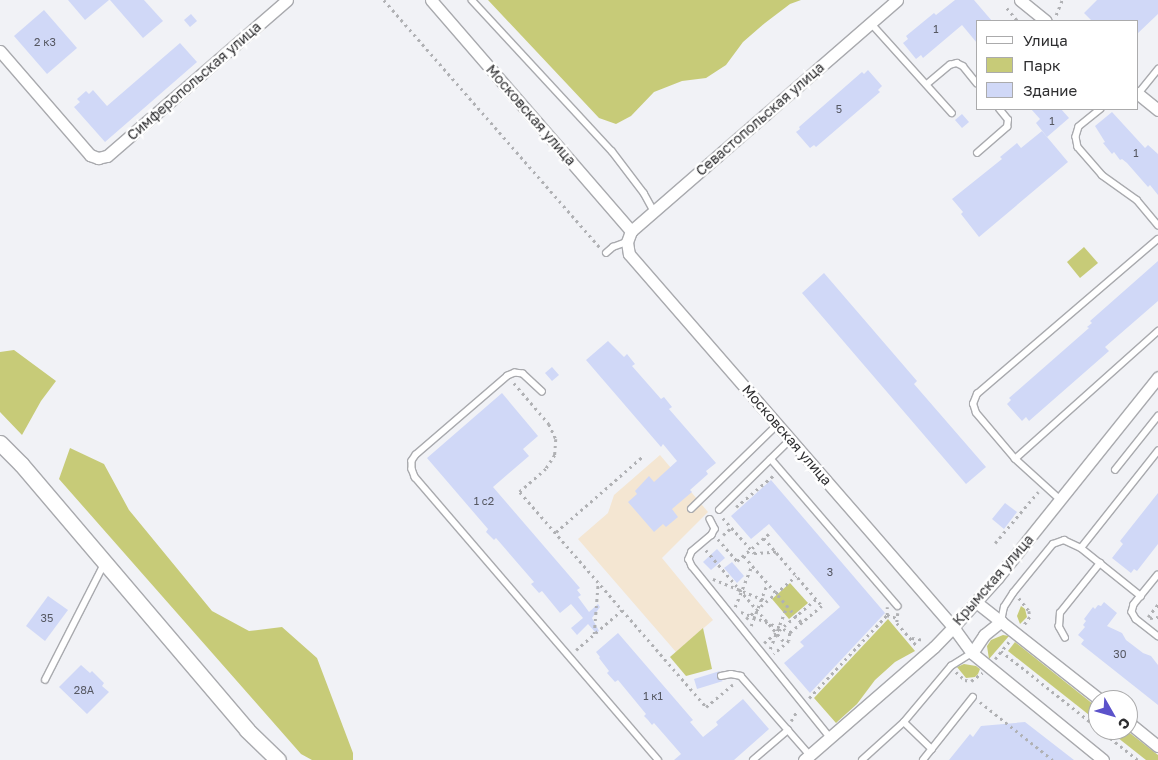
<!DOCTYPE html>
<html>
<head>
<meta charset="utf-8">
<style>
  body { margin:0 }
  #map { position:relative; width:1158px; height:760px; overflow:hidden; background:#f1f2f6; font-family:"Golos Text",sans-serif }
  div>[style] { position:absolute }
  .education>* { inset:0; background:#f4e6d2 }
  .green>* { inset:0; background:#c7cb78 }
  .building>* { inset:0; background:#d0d8f7 }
  .path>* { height:2.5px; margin-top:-1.25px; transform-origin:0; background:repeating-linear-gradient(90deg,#b0b1b4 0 2.5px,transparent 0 6.5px) }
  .roads { filter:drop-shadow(1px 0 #a9aaae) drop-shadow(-1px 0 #a9aaae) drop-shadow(0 1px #a9aaae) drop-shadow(0 -1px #a9aaae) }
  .lane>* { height:5.5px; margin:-2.75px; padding:0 2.75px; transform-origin:2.75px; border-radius:2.75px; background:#fff }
  .street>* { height:11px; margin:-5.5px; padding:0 5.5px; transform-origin:5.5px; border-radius:5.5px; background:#fff }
  .secondary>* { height:15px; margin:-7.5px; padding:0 7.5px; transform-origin:7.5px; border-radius:7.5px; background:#fff }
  span { translate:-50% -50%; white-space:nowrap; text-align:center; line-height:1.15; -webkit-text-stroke:5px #fff; paint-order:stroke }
  .number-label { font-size:11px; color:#565862 }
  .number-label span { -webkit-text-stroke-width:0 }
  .street-label { font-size:14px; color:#2e2e30 }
  .legend { position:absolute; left:976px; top:20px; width:162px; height:90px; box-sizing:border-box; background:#fff; border:1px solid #ababac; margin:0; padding:6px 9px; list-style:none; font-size:15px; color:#2e2e30 }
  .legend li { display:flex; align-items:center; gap:10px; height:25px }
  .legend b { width:25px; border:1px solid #ababac }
  .north { position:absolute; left:1088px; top:690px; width:50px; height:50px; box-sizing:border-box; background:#fff; border:1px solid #ababac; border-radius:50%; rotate:128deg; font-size:14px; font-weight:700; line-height:20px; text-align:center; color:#2e2e30 }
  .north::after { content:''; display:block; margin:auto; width:18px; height:22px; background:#5b52ca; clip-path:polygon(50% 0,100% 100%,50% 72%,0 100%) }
</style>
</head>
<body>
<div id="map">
  <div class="education">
    <div style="clip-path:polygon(660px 455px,708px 512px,662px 558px,713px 620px,676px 652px,578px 539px,608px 513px,614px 495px)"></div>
  </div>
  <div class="green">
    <div style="clip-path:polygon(488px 0,801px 0,790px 4px,765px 23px,743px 42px,726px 65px,706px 78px,682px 81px,654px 92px,631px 116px,616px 124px,599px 118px)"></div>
    <div style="clip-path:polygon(1084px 247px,1098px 263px,1080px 278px,1067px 262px)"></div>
    <div style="clip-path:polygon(14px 350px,56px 381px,41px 401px,22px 435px,0 412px,0 352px)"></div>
    <div style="clip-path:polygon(70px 448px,104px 464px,129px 510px,212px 611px,249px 631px,282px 627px,317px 658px,353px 753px,353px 760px,312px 760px,301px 754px,59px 479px)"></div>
    <div style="clip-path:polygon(790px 583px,808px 603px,789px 619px,772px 599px)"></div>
    <div style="clip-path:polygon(1021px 606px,1025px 609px,1027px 617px,1020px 624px,1017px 616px)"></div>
    <div style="clip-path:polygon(888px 619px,915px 651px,895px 662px,875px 680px,857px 704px,836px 723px,814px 698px)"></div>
    <div style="clip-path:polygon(703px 628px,712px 669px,686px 676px,670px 657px)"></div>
    <div style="clip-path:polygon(1003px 635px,1009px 636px,989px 659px,987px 646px,991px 640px)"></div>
    <div style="clip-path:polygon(1015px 642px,1098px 708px,1098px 722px,1008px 651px)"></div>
    <div style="clip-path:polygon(964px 664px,976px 666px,980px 669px,978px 674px,975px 677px,966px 678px,957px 667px)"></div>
    <div style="clip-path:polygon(1108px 730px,1126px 730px,1158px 755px,1158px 760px,1146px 760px)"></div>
  </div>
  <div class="building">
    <div style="clip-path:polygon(68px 0,109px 0,85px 20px)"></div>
    <div style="clip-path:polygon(110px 0,144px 0,163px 21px,143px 38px)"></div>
    <div style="clip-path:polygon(955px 0,974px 0,992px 21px,977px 21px,977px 43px,962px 25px,923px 58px,921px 55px,916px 59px,903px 43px,908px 39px,906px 36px,934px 13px,936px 15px)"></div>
    <div style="clip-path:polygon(1097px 0,1158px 0,1158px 14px,1137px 34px,1137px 21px,1092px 21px,1084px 13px)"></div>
    <div style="clip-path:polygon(44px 10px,77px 48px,47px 74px,14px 36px)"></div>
    <div style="clip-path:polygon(191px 14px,197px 21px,190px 27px,184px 20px)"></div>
    <div style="clip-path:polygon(180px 43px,197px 62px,105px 142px,74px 107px,80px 102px,77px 99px,86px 91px,89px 94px,93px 90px,107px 106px)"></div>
    <div style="clip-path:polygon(868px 70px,882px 86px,878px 90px,880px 92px,816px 147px,814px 145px,810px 148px,796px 132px,800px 129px,799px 127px,862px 72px,864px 74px)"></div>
    <div style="clip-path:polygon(1031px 109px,1061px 109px,1069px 118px,1047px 137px,1036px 123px,1040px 119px)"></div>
    <div style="clip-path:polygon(1112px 112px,1145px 148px,1148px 145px,1158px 154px,1158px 195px,1150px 185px,1148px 187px,1127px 163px,1122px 159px,1120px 160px,1114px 152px,1112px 154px,1103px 143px,1105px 142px,1095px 126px)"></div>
    <div style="clip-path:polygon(962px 114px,969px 122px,962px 128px,955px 120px)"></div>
    <div style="clip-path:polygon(1042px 131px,1068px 162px,979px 237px,961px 214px,963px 212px,952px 199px,1002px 159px,1000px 157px,1017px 143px,1021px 148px)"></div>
    <div style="clip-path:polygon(1158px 261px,1158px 301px,1105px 347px,1109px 351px,1029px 421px,1026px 417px,1022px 421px,1007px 404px,1011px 400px,1009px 398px,1089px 328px,1087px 327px,1092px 323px,1090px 321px)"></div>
    <div style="clip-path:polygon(824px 273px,917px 381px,914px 384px,986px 467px,966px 484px,802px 293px)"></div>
    <div style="clip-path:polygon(608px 341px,624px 357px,627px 354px,635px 364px,632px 366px,661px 399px,664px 397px,672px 407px,669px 409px,716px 463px,706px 471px,708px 474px,690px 490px,692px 492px,672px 509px,678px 517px,666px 527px,663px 524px,654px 532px,628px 502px,637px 494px,635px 491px,649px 476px,654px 482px,677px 461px,663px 444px,661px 447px,586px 360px)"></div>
    <div style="clip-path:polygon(552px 367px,559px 375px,552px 381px,545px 373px)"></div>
    <div style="clip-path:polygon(502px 393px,538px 436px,523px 449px,529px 456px,493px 487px,580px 588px,577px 590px,581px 595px,578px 597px,589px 612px,598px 604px,600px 607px,592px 618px,599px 631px,596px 633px,588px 624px,577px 635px,571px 628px,583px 618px,571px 604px,560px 613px,542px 591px,539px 593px,531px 584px,534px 582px,496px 538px,494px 540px,486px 532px,488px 529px,427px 458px)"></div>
    <div style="clip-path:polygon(771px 480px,885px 613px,810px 693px,784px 663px,804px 646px,800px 642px,840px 607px,769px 524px,751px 539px,731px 516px)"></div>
    <div style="clip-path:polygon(1158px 493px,1158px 544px,1137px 571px,1134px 569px,1131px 573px,1112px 558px,1123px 544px,1120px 541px)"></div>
    <div style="clip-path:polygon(1005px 503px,1017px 512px,1004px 529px,992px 519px)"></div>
    <div style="clip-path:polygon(717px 549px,725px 558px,711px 570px,703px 562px)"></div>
    <div style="clip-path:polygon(732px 562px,744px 576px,737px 583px,724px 568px)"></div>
    <div style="clip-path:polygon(48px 596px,68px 610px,45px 641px,26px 626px)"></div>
    <div style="clip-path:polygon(1104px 602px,1117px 613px,1107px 626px,1122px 633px,1126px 640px,1143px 653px,1151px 656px,1158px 665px,1158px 705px,1081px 644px,1084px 640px,1078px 635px,1085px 627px,1083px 625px,1086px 621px,1084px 619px,1093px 607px,1095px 609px,1098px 605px,1101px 606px)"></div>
    <div style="clip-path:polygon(618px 633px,693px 720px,690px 722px,703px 737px,718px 725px,716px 722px,743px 699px,769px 729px,734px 760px,674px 760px,681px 754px,654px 723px,652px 725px,648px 720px,644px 716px,646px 714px,618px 680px,615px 682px,607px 673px,609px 671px,599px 658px,600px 657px,596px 652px)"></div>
    <div style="clip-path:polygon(81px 665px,90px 673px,92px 671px,104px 683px,102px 686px,109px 692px,87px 714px,59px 687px)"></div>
    <div style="clip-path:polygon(720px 671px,717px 677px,723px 681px,697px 689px,694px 679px)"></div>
    <div style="clip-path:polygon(1025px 722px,1074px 760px,949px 760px,970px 734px,973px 737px,981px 726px)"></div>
  </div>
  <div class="path">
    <div style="left:384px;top:0;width:329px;rotate:48.9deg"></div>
    <div style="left:1007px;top:8px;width:17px;rotate:50deg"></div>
    <div style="left:1056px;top:15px;width:16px;rotate:-68deg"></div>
    <div style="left:514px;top:383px;width:54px;rotate:49.5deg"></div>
    <div style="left:549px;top:424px;width:17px;rotate:65deg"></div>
    <div style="left:556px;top:439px;width:16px;rotate:94deg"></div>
    <div style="left:555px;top:455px;width:17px;rotate:123deg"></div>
    <div style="left:546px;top:469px;width:35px;rotate:139deg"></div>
    <div style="left:520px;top:492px;width:284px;rotate:49.1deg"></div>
    <div style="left:706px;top:707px;width:35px;rotate:-40deg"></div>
    <div style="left:736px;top:507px;width:50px;rotate:-40.1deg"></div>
    <div style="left:723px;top:518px;width:47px;rotate:48.5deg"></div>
    <div style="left:754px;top:553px;width:22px;rotate:-3deg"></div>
    <div style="left:556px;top:532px;width:116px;rotate:-41.1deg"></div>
    <div style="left:723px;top:535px;width:11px;rotate:-41deg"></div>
    <div style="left:764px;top:538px;width:89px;rotate:49.5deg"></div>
    <div style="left:822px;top:606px;width:42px;rotate:139.8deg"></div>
    <div style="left:790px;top:633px;width:8px;rotate:97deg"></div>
    <div style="left:789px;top:641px;width:20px;rotate:139deg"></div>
    <div style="left:718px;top:539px;width:29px;rotate:49deg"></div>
    <div style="left:737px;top:561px;width:45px;rotate:-40.5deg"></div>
    <div style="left:995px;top:543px;width:67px;rotate:-49.9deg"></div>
    <div style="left:706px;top:550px;width:123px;rotate:49.6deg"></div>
    <div style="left:744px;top:556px;width:89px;rotate:49.1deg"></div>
    <div style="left:713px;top:579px;width:58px;rotate:22.2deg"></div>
    <div style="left:1019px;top:598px;width:16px;rotate:52deg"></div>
    <div style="left:1029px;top:611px;width:6px;rotate:81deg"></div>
    <div style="left:1030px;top:617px;width:12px;rotate:125deg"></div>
    <div style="left:735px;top:607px;width:45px;rotate:-68deg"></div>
    <div style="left:741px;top:612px;width:54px;rotate:21.8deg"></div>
    <div style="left:898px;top:613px;width:10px;rotate:96deg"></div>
    <div style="left:897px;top:623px;width:32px;rotate:49deg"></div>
    <div style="left:887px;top:615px;width:10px;rotate:17deg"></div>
    <div style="left:1148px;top:617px;width:16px;rotate:-52deg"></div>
    <div style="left:1150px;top:618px;width:8px;rotate:-7deg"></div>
    <div style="left:746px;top:619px;width:66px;rotate:-40.7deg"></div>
    <div style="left:751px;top:626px;width:45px;rotate:-69.1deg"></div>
    <div style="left:594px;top:634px;width:52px;rotate:-85.6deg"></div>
    <div style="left:912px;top:638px;width:12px;rotate:9deg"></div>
    <div style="left:764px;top:643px;width:68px;rotate:-40.2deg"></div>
    <div style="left:770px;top:649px;width:46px;rotate:-68.4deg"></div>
    <div style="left:576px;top:650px;width:61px;rotate:-41deg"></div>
    <div style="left:1001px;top:651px;width:124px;rotate:38.4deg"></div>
    <div style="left:995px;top:659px;width:22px;rotate:-51deg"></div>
    <div style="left:956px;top:672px;width:12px;rotate:42deg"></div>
    <div style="left:965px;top:680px;width:6px;rotate:9deg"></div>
    <div style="left:971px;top:681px;width:14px;rotate:-36deg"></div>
    <div style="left:809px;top:698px;width:114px;rotate:-46.8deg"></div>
    <div style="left:887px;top:615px;width:8px;rotate:-90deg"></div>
    <div style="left:980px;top:702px;width:93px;rotate:38.5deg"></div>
    <div style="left:791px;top:721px;width:12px;rotate:-59deg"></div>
    <div style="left:1100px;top:730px;width:48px;rotate:38.3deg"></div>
  </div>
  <div class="roads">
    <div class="lane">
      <div style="left:472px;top:0;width:206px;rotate:47.2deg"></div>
      <div style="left:612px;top:151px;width:53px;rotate:52.7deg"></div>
      <div style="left:644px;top:193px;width:21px;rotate:61deg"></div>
      <div style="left:871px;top:23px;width:121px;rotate:48deg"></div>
      <div style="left:927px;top:84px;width:30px;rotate:-40deg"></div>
      <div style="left:950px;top:65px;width:7px;rotate:-16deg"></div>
      <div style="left:957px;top:63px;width:7px;rotate:27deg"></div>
      <div style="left:963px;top:66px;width:22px;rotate:51deg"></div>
      <div style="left:1138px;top:94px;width:32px;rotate:-51deg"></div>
      <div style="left:1101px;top:109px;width:28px;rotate:141deg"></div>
      <div style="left:1079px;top:127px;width:10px;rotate:107deg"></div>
      <div style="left:1076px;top:137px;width:10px;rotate:79deg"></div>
      <div style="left:1078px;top:147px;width:37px;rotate:49deg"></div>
      <div style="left:1102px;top:175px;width:43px;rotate:35.5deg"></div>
      <div style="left:1137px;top:200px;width:33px;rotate:50deg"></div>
      <div style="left:977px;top:153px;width:40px;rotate:-41deg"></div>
      <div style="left:1007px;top:127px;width:7px;rotate:-82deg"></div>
      <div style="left:1008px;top:120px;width:14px;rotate:-129deg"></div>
      <div style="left:606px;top:253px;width:9px;rotate:-41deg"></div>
      <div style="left:613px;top:247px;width:15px;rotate:-20deg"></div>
      <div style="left:542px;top:392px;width:26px;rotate:-137deg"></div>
      <div style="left:523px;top:374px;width:8px;rotate:-173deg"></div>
      <div style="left:515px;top:373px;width:8px;rotate:157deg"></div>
      <div style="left:508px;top:376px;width:121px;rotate:139.3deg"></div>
      <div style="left:416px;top:455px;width:7px;rotate:124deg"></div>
      <div style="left:412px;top:461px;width:8px;rotate:90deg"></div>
      <div style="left:412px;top:469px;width:9px;rotate:69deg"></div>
      <div style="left:415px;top:477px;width:373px;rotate:49.3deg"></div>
      <div style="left:771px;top:459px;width:194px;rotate:49.2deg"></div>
      <div style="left:1015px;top:459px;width:192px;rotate:-41.8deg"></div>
      <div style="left:1115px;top:470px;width:69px;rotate:-51.5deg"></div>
      <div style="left:1060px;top:500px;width:61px;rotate:-137.7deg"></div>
      <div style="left:1015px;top:459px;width:60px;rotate:-130.3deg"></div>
      <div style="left:976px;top:413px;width:9px;rotate:-108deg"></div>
      <div style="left:973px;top:404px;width:11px;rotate:-68deg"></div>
      <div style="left:977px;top:394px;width:238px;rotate:-40.6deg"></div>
      <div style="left:691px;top:509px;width:122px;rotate:-44.3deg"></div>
      <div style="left:719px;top:510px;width:101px;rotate:-44.6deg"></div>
      <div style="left:710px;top:519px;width:11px;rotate:63deg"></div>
      <div style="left:715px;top:529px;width:7px;rotate:117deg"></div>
      <div style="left:712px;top:535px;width:26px;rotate:140deg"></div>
      <div style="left:692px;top:552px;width:8px;rotate:113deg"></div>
      <div style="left:689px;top:559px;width:8px;rotate:67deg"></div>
      <div style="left:692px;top:566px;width:220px;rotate:51.1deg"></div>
      <div style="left:1081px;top:548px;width:124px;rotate:-51.6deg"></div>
      <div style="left:1158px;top:575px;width:38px;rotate:129deg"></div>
      <div style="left:1134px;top:605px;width:7px;rotate:106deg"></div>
      <div style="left:1132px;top:612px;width:8px;rotate:60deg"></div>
      <div style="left:1136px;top:619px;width:28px;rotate:38deg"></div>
      <div style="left:1001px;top:621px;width:14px;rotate:-78deg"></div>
      <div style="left:1004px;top:607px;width:17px;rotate:-57deg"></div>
      <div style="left:1013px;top:593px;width:63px;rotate:-50.8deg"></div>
      <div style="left:1053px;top:544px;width:12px;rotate:-20deg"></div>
      <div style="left:1064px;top:540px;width:19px;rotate:25deg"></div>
      <div style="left:1081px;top:548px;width:77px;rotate:38.7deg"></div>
      <div style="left:1065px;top:638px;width:13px;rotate:-119deg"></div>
      <div style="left:1059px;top:627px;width:14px;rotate:-86deg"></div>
      <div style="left:1060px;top:613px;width:64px;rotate:-51.3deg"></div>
      <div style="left:721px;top:676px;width:10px;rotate:-11deg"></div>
      <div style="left:731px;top:674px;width:10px;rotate:11deg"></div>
      <div style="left:741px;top:676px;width:105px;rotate:48.9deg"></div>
      <div style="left:45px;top:680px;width:130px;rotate:-63deg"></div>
      <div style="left:904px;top:722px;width:39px;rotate:44deg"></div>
      <div style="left:753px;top:760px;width:46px;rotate:-40.6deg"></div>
      <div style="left:862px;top:760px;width:57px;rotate:-42.1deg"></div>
      <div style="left:904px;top:722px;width:73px;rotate:-50deg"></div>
      <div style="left:951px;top:666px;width:25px;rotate:-32deg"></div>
      <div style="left:923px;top:760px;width:80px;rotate:-51.6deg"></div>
    </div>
    <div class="street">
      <div style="left:431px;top:0;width:306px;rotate:49.1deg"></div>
      <div style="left:897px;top:0;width:352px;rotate:139deg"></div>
      <div style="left:631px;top:231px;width:12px;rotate:110deg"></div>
      <div style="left:627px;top:242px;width:12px;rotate:81deg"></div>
      <div style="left:629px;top:254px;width:494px;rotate:49deg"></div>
      <div style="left:953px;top:627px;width:32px;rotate:54deg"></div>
      <div style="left:972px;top:653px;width:169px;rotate:39.2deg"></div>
      <div style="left:1020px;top:0;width:33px;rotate:39deg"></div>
      <div style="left:0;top:51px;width:138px;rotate:49.1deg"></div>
      <div style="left:90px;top:155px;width:9px;rotate:21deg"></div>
      <div style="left:98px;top:158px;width:9px;rotate:-13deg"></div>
      <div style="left:107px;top:156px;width:238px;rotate:-40.9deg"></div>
      <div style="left:1137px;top:93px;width:27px;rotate:39deg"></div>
      <div style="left:976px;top:602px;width:158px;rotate:38.3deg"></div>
      <div style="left:972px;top:653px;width:22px;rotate:-56deg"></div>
      <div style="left:984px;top:635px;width:22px;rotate:-39deg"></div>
      <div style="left:1128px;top:722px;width:38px;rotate:39deg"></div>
      <div style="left:804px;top:760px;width:172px;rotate:-41deg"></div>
      <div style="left:934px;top:647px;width:28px;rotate:-46deg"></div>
      <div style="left:953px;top:627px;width:67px;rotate:-48deg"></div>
      <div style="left:998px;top:577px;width:256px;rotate:-51.3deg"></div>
    </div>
    <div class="secondary">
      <div style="left:0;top:443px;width:30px;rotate:45deg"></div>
      <div style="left:21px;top:464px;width:349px;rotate:49.6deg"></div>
      <div style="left:247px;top:730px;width:43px;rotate:44.1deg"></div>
    </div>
  </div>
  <div class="number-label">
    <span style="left:936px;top:29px">1</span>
    <span style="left:45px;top:42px">2 к3</span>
    <span style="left:839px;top:109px">5</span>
    <span style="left:1052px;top:121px">1</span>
    <span style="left:1136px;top:153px">1</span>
    <span style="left:484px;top:501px">1 с2</span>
    <span style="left:830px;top:572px">3</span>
    <span style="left:47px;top:618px">35</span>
    <span style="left:1120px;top:654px">30</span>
    <span style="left:84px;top:690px">28А</span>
    <span style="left:653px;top:696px">1 к1</span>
  </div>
  <div class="street-label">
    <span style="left:194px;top:81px;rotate:-41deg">Симферопольская улица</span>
    <span style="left:531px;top:115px;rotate:49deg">Московская улица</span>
    <span style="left:760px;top:119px;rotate:-41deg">Севастопольская улица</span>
    <span style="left:787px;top:435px;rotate:49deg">Московская улица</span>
    <span style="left:993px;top:580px;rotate:-49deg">Крымская улица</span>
  </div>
  <ul class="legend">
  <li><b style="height:6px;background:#fff"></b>Улица</li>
  <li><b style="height:14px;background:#c7cb78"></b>Парк</li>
  <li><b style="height:14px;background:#d0d8f7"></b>Здание</li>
  </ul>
  <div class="north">С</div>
</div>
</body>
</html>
